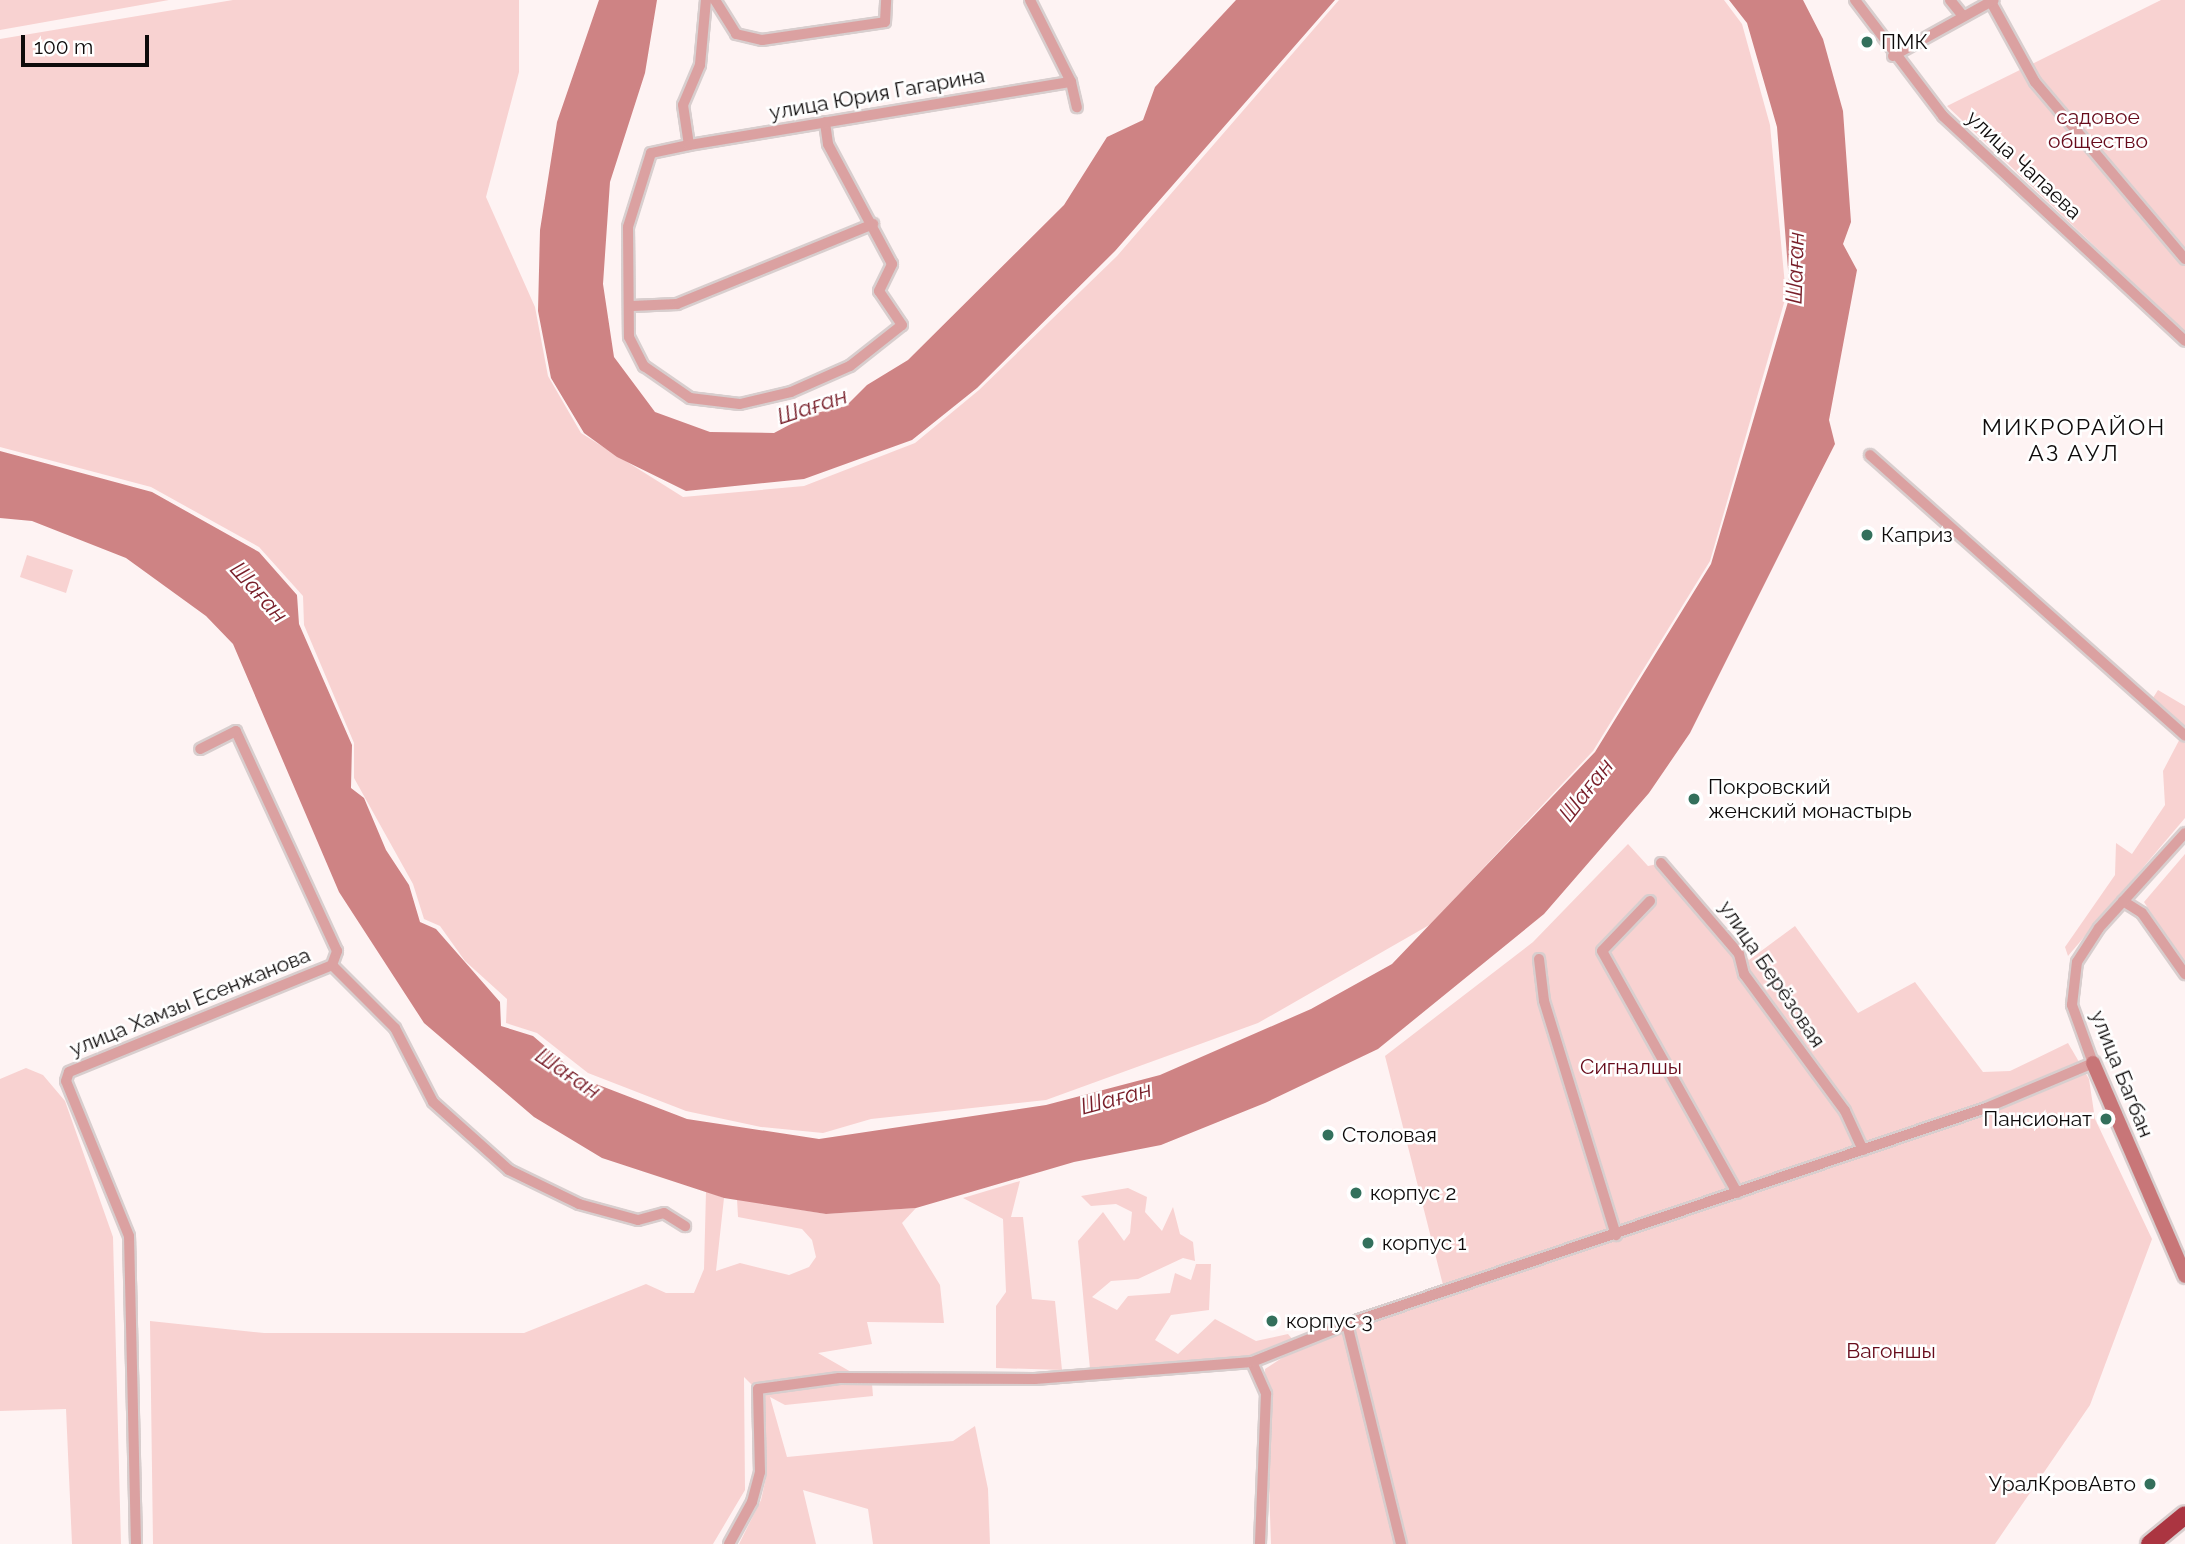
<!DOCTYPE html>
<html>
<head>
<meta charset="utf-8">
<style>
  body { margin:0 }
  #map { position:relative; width:2185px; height:1544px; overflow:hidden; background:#fef3f3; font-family:Raleway,sans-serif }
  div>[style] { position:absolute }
  .green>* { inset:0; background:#f8d2d1 }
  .water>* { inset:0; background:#ce8384 }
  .roads { filter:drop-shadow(2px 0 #d8cece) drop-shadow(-2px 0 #d8cece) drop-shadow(0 2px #d8cece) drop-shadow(0 -2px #d8cece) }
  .street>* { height:10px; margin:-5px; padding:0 5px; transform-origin:5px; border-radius:5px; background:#dba1a1 }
  .secondary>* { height:14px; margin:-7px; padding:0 7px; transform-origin:7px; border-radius:7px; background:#c87678 }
  .highway>* { height:18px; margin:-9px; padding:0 9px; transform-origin:9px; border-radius:9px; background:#ab3541 }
  .dots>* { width:19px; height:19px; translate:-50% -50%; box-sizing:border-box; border:4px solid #fff; border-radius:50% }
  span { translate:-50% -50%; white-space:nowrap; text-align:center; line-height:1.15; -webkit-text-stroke:5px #fff; paint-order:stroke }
  .poi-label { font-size:21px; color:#0e0b0b }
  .left { translate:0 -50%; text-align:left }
  .right { translate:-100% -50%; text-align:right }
  .street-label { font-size:21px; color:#0e0b0b }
  .park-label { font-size:21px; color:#670b1b }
  .water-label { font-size:23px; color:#771d28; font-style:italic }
  .neighbourhood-label { font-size:23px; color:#0e0b0b; letter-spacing:2px }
  .scale { position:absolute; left:21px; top:35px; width:128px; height:32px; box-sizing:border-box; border:4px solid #0e0b0b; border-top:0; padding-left:9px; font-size:21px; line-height:24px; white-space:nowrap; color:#0e0b0b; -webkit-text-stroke:5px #fff; paint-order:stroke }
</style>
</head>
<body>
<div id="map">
  <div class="green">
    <div style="clip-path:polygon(0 0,169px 0,0 30px)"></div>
    <div style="clip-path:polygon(233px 0,519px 0,519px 72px,486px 197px,535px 307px,548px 376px,581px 433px,683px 497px,804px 486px,915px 443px,979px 390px,1117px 256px,1339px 0,1724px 0,1742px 24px,1770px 125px,1786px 296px,1710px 561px,1593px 751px,1431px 924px,1258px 1023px,1046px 1100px,871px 1119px,823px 1133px,761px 1127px,686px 1111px,588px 1073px,537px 1033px,506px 1023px,507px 999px,465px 961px,440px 926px,424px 919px,413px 884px,354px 778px,354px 743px,304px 625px,303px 596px,259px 547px,151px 487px,0 447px,0 39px)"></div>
    <div style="clip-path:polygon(2161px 0,2185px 0,2185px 332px,1947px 106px)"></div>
    <div style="clip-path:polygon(27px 555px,73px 570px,66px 593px,20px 577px)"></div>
    <div style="clip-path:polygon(2158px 690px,2185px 706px,2185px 818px,2068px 956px,2065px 947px,2115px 875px,2116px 843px,2132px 854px,2165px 805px,2163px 771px,2185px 729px,2151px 701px)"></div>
    <div style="clip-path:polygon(1628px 844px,1648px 866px,1667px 862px,1749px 960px,1795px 926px,1858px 1013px,1915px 982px,1983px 1072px,2010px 1071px,2068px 1043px,2089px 1079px,2095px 1119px,2152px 1239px,2090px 1405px,1995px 1544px,1271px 1544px,1265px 1369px,1302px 1345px,1446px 1297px,1385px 1056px,1533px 942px)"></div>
    <div style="clip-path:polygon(2185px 854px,2185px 965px,2144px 902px)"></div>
    <div style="clip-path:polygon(26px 1068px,43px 1075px,65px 1101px,113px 1237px,121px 1544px,72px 1544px,66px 1409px,0 1411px,0 1079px)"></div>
    <div style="clip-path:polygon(1020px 1181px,1011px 1217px,1023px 1217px,1032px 1299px,1055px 1301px,1062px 1370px,996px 1368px,996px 1306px,1006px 1292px,1003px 1219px,963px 1198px)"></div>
    <div style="clip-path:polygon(1128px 1188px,1147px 1197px,1145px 1212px,1162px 1231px,1173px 1207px,1180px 1234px,1193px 1242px,1195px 1261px,1183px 1258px,1138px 1279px,1111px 1281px,1092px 1297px,1117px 1310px,1128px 1296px,1170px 1293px,1175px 1273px,1191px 1280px,1196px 1264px,1211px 1264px,1209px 1310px,1171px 1315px,1155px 1340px,1178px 1354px,1215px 1319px,1256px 1341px,1288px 1334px,1293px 1340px,1227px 1364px,1090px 1369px,1078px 1241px,1103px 1212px,1124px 1241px,1130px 1233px,1132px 1212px,1116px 1204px,1091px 1206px,1081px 1196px)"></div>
    <div style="clip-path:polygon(706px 1191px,724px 1198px,716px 1271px,740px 1263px,789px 1275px,809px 1267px,816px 1257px,812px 1240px,802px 1229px,738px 1217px,737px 1199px,826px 1214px,916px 1208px,902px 1223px,940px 1285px,944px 1323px,867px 1322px,872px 1344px,818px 1353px,872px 1384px,873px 1396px,785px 1405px,770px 1397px,787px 1457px,953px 1441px,975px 1426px,988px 1489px,990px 1544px,873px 1544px,868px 1509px,803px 1490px,816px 1544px,739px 1544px,761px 1500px,767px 1473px,764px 1397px,744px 1377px,745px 1490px,713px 1544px,153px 1544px,150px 1321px,264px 1333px,524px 1333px,646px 1284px,666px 1293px,694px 1293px,704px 1269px)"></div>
  </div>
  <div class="water">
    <div style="clip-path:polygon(599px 0,657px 0,645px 73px,610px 182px,603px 284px,614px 357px,655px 412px,710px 432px,774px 433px,808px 415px,846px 406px,867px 385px,908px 360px,1064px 205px,1107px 137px,1143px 120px,1155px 87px,1236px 0,1335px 0,1115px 251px,977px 388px,912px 440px,804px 479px,686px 491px,617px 457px,584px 433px,551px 378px,538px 311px,540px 230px,557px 122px)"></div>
    <div style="clip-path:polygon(1729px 0,1803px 0,1823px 39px,1843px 111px,1851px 222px,1843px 244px,1857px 270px,1829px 420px,1835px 444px,1806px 501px,1690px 733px,1649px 793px,1544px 914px,1378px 1049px,1265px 1103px,1161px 1145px,1074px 1162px,916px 1208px,826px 1214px,724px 1198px,602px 1158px,534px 1117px,424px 1023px,339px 892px,233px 644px,206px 616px,126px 558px,32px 521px,0 518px,0 451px,152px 492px,259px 552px,297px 595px,299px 624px,352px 745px,351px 788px,364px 798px,386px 850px,409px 885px,420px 922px,436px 929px,500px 1002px,501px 1026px,533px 1036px,583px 1079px,687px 1119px,819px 1139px,1046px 1105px,1160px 1075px,1311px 1009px,1392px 964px,1595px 752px,1711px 564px,1790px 295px,1777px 127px,1747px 23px)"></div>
  </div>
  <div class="roads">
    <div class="street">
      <div style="left:706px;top:0;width:65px;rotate:95.3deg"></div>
      <div style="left:700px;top:65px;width:43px;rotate:113deg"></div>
      <div style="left:683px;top:105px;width:40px;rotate:81.5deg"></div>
      <div style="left:689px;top:145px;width:39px;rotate:168deg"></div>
      <div style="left:651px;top:153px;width:77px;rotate:107.3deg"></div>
      <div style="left:628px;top:227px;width:110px;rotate:89.5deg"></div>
      <div style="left:629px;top:337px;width:33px;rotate:63deg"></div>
      <div style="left:644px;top:366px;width:56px;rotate:34.8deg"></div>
      <div style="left:690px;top:398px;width:50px;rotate:6.8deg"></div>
      <div style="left:740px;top:404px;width:52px;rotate:-13.2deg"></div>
      <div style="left:791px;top:392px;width:64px;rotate:-23.8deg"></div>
      <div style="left:850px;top:366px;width:66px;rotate:-38.3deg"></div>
      <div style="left:902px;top:325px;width:41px;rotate:-124.1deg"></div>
      <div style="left:879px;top:291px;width:30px;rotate:-64deg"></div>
      <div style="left:892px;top:264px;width:136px;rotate:-118.1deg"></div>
      <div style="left:828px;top:144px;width:22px;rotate:-98deg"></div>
      <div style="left:715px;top:0;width:40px;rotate:58deg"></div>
      <div style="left:736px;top:34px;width:27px;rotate:13deg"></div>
      <div style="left:762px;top:40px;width:124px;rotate:-8.3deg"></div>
      <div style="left:885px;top:22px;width:22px;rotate:-87deg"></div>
      <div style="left:1030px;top:0;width:92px;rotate:63.4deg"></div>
      <div style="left:1071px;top:82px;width:26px;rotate:77deg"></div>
      <div style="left:1855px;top:0;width:146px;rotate:52.8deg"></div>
      <div style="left:1943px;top:116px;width:330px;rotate:42.9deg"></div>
      <div style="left:1950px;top:0;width:19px;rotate:51deg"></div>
      <div style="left:1991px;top:2px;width:91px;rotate:61.2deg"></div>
      <div style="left:2035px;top:82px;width:232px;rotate:49.7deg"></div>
      <div style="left:1893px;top:56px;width:115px;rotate:-29deg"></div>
      <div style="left:689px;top:145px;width:387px;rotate:-9.4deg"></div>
      <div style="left:632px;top:306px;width:45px;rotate:-2.5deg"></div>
      <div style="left:677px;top:304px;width:212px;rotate:-22.2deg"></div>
      <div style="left:1870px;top:455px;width:422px;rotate:41.7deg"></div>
      <div style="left:1661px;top:863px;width:120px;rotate:49.4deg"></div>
      <div style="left:1739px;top:954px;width:21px;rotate:76deg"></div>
      <div style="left:1744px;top:974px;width:170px;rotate:53.6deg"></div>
      <div style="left:1845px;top:1111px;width:43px;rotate:65.2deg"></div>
      <div style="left:1650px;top:901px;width:69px;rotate:133.8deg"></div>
      <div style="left:1602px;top:951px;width:277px;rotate:60.8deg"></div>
      <div style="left:2123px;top:901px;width:22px;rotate:32deg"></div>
      <div style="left:2142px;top:913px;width:75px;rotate:54.8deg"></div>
      <div style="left:1539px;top:959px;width:42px;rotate:83.2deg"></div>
      <div style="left:1544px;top:1001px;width:245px;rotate:72.9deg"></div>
      <div style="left:332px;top:965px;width:89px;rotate:45deg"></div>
      <div style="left:395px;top:1028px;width:83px;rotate:62.8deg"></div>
      <div style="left:433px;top:1102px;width:102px;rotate:41.8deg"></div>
      <div style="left:509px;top:1170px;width:78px;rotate:25.9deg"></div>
      <div style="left:579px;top:1204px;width:61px;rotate:15.2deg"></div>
      <div style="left:638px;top:1220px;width:27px;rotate:-15deg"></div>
      <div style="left:664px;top:1213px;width:25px;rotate:32deg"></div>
      <div style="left:1347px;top:1324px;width:227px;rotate:76.2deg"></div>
      <div style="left:1252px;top:1362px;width:35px;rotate:66deg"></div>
      <div style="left:1266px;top:1394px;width:150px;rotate:92.3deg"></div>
      <div style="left:136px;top:1544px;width:308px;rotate:-91.3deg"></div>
      <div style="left:129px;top:1236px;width:167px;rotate:-112.1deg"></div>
      <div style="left:66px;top:1081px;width:9px;rotate:-72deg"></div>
      <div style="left:69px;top:1072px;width:284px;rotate:-22.1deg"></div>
      <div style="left:332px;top:965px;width:15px;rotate:-70deg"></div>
      <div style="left:337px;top:951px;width:242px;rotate:-114.7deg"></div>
      <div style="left:236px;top:731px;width:40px;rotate:153.4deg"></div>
      <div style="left:729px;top:1544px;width:48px;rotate:-61.3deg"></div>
      <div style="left:752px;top:1502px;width:31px;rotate:-75deg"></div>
      <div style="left:760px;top:1472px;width:83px;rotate:-91.4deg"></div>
      <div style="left:758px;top:1389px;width:82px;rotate:-7.7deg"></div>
      <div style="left:839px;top:1378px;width:196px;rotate:0.3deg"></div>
      <div style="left:1035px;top:1379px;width:218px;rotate:-4.5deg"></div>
      <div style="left:1252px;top:1362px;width:102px;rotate:-21.8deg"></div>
      <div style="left:1347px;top:1324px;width:675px;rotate:-18.68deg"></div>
      <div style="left:1986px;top:1108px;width:116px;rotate:-22.8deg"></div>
      <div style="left:2093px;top:1063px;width:62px;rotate:-109.9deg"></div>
      <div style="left:2072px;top:1005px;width:43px;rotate:-83.4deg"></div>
      <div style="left:2077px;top:962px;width:40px;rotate:-57.1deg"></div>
      <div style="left:2099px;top:928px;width:128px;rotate:-47.8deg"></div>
    </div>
    <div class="secondary">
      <div style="left:2093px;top:1063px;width:232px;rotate:66.6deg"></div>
    </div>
    <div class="highway">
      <div style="left:2150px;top:1544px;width:45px;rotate:-39.6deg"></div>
    </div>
  </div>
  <div class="dots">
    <div style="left:1867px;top:42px;background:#33705c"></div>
    <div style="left:1867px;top:535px;background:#33705c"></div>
    <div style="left:1694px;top:799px;background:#33705c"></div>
    <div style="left:2106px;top:1119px;background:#33705c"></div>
    <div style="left:1328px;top:1135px;background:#33705c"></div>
    <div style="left:1356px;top:1193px;background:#33705c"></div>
    <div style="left:1368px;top:1243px;background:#33705c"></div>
    <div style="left:1272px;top:1321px;background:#33705c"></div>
    <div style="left:2150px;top:1484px;background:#33705c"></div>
  </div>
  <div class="poi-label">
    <span class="left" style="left:1881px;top:42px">ПМК</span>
    <span class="left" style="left:1881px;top:535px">Каприз</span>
    <span class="left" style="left:1708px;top:799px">Покровский<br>женский монастырь</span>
    <span class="right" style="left:2092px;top:1119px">Пансионат</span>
    <span class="left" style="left:1342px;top:1135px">Столовая</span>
    <span class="left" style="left:1370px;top:1193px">корпус 2</span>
    <span class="left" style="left:1382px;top:1243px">корпус 1</span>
    <span class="left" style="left:1286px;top:1321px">корпус 3</span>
    <span class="right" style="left:2136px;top:1484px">УралКровАвто</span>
  </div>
  <div class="street-label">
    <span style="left:877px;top:94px;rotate:-10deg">улица Юрия Гагарина</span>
    <span style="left:2024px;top:165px;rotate:43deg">улица Чапаева</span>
    <span style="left:1772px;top:974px;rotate:56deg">улица Берёзовая</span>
    <span style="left:190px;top:1002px;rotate:-22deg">улица Хамзы Есенжанова</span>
    <span style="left:2122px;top:1074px;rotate:68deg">улица Багбан</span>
  </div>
  <div class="park-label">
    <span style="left:2098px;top:129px">садовое<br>общество</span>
    <span style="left:1631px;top:1067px">Сигналшы</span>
    <span style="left:1891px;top:1351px">Вагоншы</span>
  </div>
  <div class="water-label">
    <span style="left:1795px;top:268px;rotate:-88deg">Шаған</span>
    <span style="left:812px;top:406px;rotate:-18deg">Шаған</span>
    <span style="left:259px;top:592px;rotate:48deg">Шаған</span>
    <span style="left:1586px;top:790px;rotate:-52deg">Шаған</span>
    <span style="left:568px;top:1073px;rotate:34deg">Шаған</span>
    <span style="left:1116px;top:1098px;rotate:-15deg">Шаған</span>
  </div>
  <div class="neighbourhood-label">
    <span style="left:2074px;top:440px">МИКРОРАЙОН<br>АЗ АУЛ</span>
  </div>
  <div class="scale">100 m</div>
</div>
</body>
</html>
